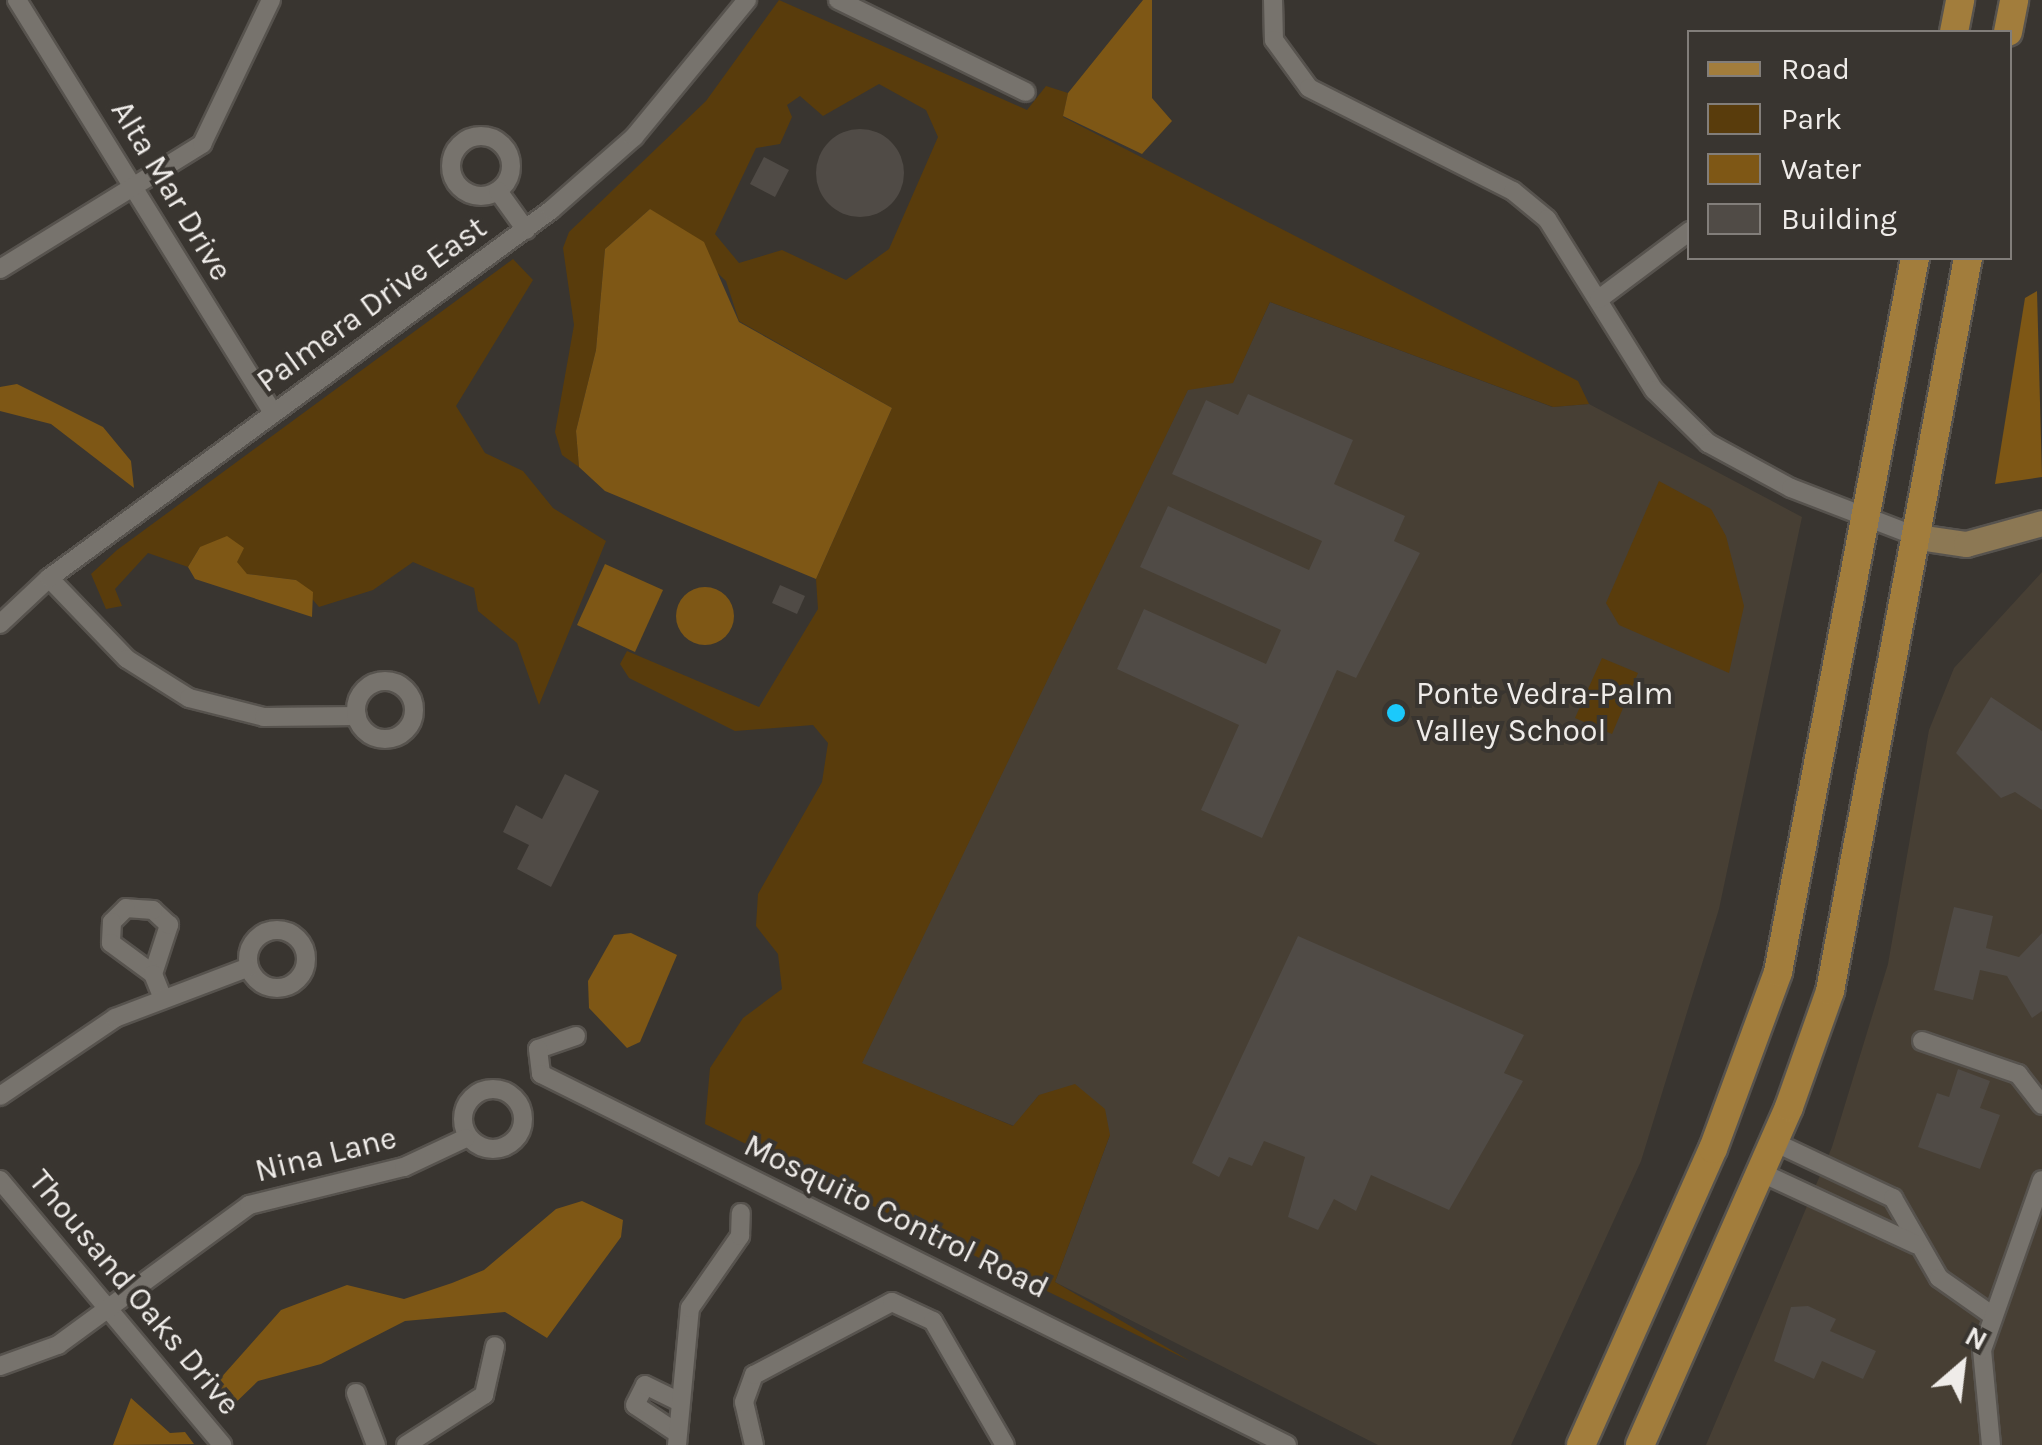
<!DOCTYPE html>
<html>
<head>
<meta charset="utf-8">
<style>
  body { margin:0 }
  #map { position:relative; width:2042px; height:1445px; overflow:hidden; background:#393530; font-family:Karla,sans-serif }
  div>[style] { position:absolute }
  .built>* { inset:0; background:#473f34 }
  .green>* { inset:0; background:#593c0c }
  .water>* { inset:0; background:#7e5715 }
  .round { border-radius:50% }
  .building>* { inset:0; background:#504b46 }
  .roads { filter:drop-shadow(2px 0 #57534e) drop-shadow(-2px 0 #57534e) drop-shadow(0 2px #57534e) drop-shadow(0 -2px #57534e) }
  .street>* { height:18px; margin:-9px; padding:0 9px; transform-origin:9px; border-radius:9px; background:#77736d }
  .street>.ring { margin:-9px; padding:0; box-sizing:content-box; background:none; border:18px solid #77736d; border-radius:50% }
  .secondary>* { height:25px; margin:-12.5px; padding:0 12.5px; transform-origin:12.5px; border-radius:12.5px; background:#8c7854 }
  .primary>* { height:28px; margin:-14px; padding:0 14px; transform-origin:14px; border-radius:14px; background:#a27d3c }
  .dots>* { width:28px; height:28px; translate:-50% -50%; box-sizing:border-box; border:5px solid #393530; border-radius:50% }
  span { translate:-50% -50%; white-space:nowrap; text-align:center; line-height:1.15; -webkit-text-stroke:8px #393530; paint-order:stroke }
  .street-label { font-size:32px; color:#efece9 }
  .poi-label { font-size:32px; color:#efece9 }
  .left { translate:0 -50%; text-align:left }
  .legend { position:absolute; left:1687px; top:30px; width:325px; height:230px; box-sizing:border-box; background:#393530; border:2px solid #827e7a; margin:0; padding:12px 18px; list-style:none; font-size:30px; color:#efece9 }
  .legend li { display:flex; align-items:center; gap:20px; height:50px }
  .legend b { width:50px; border:2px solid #827e7a }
  .north { position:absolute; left:1912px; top:1315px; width:100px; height:100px; -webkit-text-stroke:8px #393530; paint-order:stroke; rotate:28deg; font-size:28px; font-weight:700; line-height:40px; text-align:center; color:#efece9 }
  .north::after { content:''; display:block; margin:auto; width:35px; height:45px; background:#efece9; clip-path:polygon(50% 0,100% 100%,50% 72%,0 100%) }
</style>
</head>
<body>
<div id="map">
  <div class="built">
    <div style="clip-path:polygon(1270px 302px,1552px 407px,1589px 404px,1802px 517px,1719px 909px,1641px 1161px,1511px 1445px,1378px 1445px,1055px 1282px,1110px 1135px,1039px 1095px,1014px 1126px,861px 1064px,1188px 389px,1233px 382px)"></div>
    <div style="clip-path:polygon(2042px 572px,2042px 1445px,1706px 1445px,1832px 1147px,1888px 964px,1929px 730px,1954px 668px)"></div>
  </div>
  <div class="green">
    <div style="clip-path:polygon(evenodd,779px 0,1027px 110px,1046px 86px,1068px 93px,1063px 117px,1578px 381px,1589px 404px,1553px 407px,1270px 302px,1233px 383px,1188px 390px,862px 1063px,1013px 1126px,1039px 1095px,1075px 1084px,1105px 1109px,1110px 1135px,1055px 1282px,1190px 1361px,705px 1124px,710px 1068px,743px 1018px,782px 989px,778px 954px,756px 926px,758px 894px,822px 782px,828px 743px,813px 725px,735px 731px,629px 678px,620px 664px,627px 651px,759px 707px,818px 609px,816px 579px,892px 408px,739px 321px,726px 281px,650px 209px,605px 249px,596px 350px,576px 431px,579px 467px,562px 455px,555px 432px,574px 325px,563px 248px,569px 232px,706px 101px,779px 0,879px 84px,926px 110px,938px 137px,889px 249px,846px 280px,782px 250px,739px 263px,715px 234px,756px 148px,780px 144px,792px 117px,787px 105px,800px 96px,823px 116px,879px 84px)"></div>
    <div style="clip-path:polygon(513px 259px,533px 280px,456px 406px,485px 453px,523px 471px,553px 508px,606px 541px,539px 705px,517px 643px,478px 611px,474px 588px,413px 562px,373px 590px,319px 607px,296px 580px,247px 574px,200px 547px,188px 567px,148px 553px,115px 589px,122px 606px,106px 609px,91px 574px,117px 550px)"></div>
    <div style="clip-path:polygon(1659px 481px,1711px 509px,1726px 536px,1744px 606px,1729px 673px,1619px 625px,1606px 603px)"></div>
    <div style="clip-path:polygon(1602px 658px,1638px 673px,1612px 734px,1575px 718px)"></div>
  </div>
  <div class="water">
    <div style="clip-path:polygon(1143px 0,1152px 0,1152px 98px,1172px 121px,1142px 154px,1063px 116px,1068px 93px)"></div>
    <div style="clip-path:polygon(650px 209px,704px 242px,739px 322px,892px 408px,816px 579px,605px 491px,579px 467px,576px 431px,596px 350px,605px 249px)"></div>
    <div style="clip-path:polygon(2037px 291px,2042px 477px,1995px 484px,2025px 298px)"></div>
    <div style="clip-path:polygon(17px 384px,103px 427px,131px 461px,134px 488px,51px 424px,0 411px,0 387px)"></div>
    <div style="clip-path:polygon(227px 536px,244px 548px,237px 562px,247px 574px,296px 580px,313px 592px,312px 617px,195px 579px,188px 567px,200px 547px)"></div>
    <div style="clip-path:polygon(605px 564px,663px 590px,635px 652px,577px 625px)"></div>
    <div class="round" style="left:676px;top:587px;width:58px;height:58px"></div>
    <div style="clip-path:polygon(631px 933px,677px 955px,640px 1042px,627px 1048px,589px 1008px,588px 981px,614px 935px)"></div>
    <div style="clip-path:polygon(582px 1201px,623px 1220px,621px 1237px,547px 1338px,505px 1312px,405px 1321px,321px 1364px,258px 1381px,228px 1410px,210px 1390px,281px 1310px,347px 1285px,404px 1299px,452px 1283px,484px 1270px,556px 1209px)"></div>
    <div style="clip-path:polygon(131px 1398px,170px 1433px,185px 1432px,194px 1444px,113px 1445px)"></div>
  </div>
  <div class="building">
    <div class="round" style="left:816px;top:129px;width:88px;height:88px"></div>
    <div style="clip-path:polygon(764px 157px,789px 170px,775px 197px,750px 184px)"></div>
    <div style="clip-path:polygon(1248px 394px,1353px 440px,1334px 484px,1405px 516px,1394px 541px,1420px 553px,1356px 678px,1337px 670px,1262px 838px,1201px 810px,1239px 725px,1117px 669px,1144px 609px,1266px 664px,1281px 630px,1140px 567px,1168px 506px,1309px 570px,1322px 541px,1172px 474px,1206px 400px,1238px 415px)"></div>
    <div style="clip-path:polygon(780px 585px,805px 596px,797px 614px,772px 603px)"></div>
    <div style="clip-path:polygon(1991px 697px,2042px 731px,2042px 810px,2015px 792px,2001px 798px,1956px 753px)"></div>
    <div style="clip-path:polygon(565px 774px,599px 791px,551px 887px,517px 869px,529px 845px,503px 832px,516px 805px,542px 819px)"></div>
    <div style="clip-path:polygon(1954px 907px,1993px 916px,1986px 948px,2019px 957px,2042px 933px,2042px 1011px,2032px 1018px,2007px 976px,1980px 970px,1973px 1000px,1934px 990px)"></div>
    <div style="clip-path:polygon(1298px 936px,1524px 1035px,1504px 1073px,1523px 1081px,1449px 1210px,1371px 1175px,1356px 1211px,1334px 1199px,1318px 1230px,1288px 1217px,1305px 1157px,1264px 1141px,1252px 1166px,1229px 1157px,1219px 1177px,1192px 1163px)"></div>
    <div style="clip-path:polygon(1958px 1069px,1990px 1081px,1980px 1108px,2000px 1115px,1980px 1169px,1918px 1147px,1937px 1093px,1949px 1097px)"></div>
    <div style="clip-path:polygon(1808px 1306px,1836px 1319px,1830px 1331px,1876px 1351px,1863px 1379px,1822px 1361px,1814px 1379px,1774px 1361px,1791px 1307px)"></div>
  </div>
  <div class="roads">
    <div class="street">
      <div style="left:17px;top:0;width:486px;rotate:58.2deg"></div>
      <div style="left:838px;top:0;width:209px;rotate:26.1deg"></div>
      <div style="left:1273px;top:0;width:40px;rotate:88.6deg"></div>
      <div style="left:1274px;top:40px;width:59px;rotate:53.9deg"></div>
      <div style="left:1309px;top:88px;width:229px;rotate:26.8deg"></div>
      <div style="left:1513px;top:191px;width:44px;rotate:39.5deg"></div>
      <div style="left:1547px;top:219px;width:202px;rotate:58deg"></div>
      <div style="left:1654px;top:390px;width:76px;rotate:44.5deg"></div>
      <div style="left:1708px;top:443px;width:94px;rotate:28.5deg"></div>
      <div style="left:1791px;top:488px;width:136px;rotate:21.1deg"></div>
      <div class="ring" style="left:451px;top:136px;width:42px;height:42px"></div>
      <div style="left:498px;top:191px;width:48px;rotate:54.3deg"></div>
      <div style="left:0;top:269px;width:238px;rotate:-31.7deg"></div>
      <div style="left:202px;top:144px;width:160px;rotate:-64.4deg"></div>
      <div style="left:1599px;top:299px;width:114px;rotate:-36.8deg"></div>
      <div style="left:49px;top:578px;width:112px;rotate:46.1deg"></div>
      <div style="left:127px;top:659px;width:73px;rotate:32.2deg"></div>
      <div style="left:189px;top:698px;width:77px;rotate:14.2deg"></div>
      <div style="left:264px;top:717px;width:93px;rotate:-0.6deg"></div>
      <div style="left:0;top:624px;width:67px;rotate:-43.2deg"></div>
      <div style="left:49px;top:578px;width:622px;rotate:-36.24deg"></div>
      <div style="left:551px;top:210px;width:111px;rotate:-41.3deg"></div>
      <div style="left:634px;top:137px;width:178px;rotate:-50.5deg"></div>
      <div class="ring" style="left:356px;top:681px;width:40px;height:40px"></div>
      <div class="ring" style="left:248px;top:930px;width:40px;height:40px"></div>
      <div style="left:153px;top:974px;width:52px;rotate:-71.9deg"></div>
      <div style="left:169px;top:925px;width:22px;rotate:-137deg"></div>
      <div style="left:153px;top:910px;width:27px;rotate:-176deg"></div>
      <div style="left:126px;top:908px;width:20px;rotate:135deg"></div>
      <div style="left:112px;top:922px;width:21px;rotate:93deg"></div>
      <div style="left:111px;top:943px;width:52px;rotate:36.4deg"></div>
      <div style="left:153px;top:974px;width:24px;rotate:68deg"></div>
      <div style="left:576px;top:1036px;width:40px;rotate:161.1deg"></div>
      <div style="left:538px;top:1049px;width:25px;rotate:83deg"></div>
      <div style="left:541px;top:1074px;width:833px;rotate:26.44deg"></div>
      <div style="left:1922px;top:1041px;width:102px;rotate:19deg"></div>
      <div style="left:2018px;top:1074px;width:39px;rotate:52deg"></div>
      <div class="ring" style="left:463px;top:1089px;width:42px;height:42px"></div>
      <div style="left:0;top:1096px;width:139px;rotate:-34.1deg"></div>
      <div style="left:115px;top:1018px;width:143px;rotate:-20.8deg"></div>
      <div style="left:1774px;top:1142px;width:132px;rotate:25.2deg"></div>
      <div style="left:1893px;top:1198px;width:92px;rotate:60.1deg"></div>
      <div style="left:1939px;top:1278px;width:66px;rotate:35.1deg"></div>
      <div style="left:1762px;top:1173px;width:169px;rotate:24.9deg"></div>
      <div style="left:0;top:1180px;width:346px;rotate:50deg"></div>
      <div style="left:0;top:1366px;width:62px;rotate:-19.9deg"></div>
      <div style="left:58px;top:1345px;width:237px;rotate:-36.2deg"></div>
      <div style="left:249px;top:1205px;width:160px;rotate:-13.8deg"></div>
      <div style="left:404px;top:1167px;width:68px;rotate:-25.1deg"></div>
      <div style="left:356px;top:1393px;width:56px;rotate:69deg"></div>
      <div style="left:677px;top:1433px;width:50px;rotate:-146.3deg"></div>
      <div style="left:635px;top:1405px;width:22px;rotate:-63deg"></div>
      <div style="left:645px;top:1385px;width:39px;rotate:26deg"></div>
      <div style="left:406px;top:1445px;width:93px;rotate:-32.7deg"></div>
      <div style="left:484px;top:1395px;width:50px;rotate:-77.3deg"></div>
      <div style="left:677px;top:1445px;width:138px;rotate:-84.6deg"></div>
      <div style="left:690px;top:1308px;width:88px;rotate:-55.2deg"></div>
      <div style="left:740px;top:1236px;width:23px;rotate:-88deg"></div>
      <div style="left:754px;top:1445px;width:44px;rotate:-103.1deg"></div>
      <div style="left:744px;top:1402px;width:29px;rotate:-70deg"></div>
      <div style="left:754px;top:1375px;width:156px;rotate:-27.9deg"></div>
      <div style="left:892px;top:1302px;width:45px;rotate:24.9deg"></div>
      <div style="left:933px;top:1321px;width:143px;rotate:59.9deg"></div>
      <div style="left:1991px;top:1445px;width:95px;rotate:-95.4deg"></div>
      <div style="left:1982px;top:1350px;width:180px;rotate:-70.6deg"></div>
    </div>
    <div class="secondary">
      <div style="left:1918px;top:537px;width:49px;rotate:8.3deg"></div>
      <div style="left:1966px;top:544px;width:79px;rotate:-15.4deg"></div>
    </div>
    <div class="primary">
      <div style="left:1954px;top:32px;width:33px;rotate:-79deg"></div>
      <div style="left:2008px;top:32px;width:33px;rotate:-79deg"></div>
      <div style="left:1581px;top:1445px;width:324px;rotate:-66deg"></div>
      <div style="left:1713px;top:1149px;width:189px;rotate:-69.8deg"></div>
      <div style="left:1778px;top:972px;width:727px;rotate:-79.14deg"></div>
      <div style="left:1640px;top:1445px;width:369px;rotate:-66.2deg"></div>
      <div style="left:1789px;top:1107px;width:123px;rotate:-70.5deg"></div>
      <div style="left:1830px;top:991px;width:746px;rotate:-79.34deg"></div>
    </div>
  </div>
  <div class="dots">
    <div style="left:1396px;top:713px;background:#1bc9fc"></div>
  </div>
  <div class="street-label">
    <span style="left:171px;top:191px;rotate:59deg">Alta Mar Drive</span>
    <span style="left:372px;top:305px;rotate:-36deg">Palmera Drive East</span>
    <span style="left:326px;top:1155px;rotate:-14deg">Nina Lane</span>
    <span style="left:896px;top:1217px;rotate:26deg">Mosquito Control Road</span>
    <span style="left:134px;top:1293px;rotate:50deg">Thousand Oaks Drive</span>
  </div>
  <div class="poi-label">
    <span class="left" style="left:1416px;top:713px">Ponte Vedra-Palm<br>Valley School</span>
  </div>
  <ul class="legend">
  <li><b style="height:12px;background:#a27d3c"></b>Road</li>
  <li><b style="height:28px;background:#593c0c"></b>Park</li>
  <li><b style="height:28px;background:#7e5715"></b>Water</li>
  <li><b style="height:28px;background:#504b46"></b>Building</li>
  </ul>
  <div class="north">N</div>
</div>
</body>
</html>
